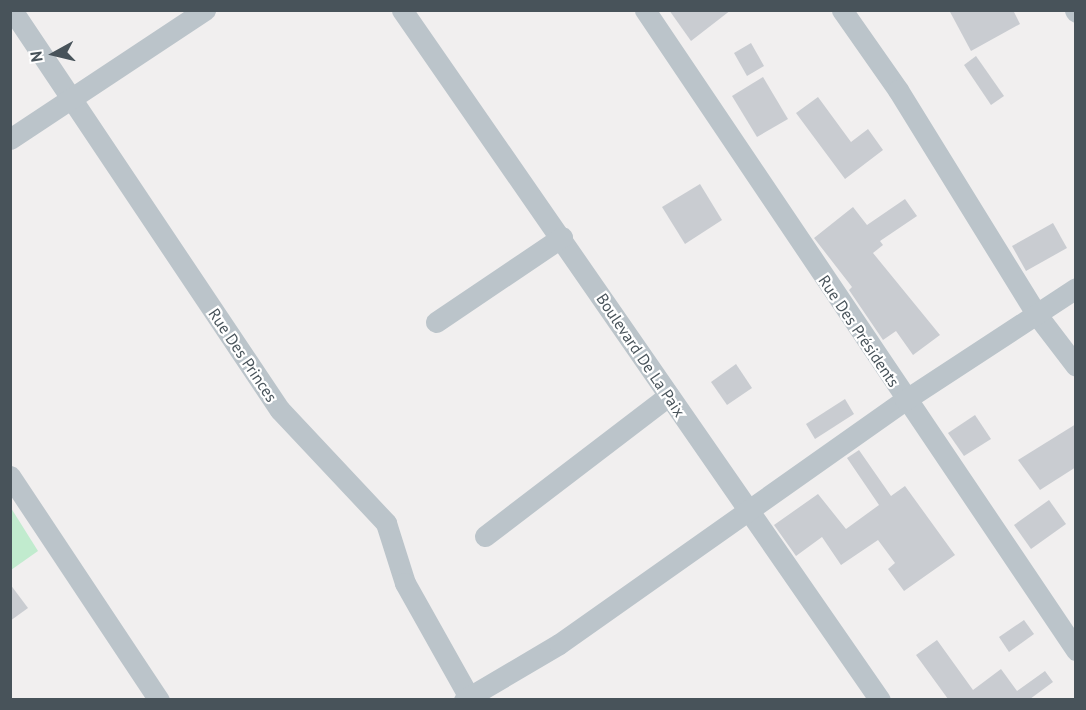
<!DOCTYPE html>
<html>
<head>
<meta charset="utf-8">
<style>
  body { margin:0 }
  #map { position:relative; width:1086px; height:710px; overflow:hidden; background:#f1efef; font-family:"PT Sans",sans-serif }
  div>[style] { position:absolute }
  .green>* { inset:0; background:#c1ebce }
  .building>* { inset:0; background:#c9ccd1 }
  .minor>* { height:21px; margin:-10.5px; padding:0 10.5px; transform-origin:10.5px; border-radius:10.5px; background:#bbc4ca }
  span { translate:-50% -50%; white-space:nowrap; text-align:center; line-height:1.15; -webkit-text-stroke:4.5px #fff; paint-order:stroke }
  .street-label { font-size:16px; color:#48535a }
  .frame { position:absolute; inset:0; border:12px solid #48535a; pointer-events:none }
  .north { position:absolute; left:24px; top:24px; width:60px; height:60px; -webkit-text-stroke:4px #fff; paint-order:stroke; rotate:262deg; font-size:16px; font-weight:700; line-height:24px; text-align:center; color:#48535a }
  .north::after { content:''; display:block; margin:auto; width:21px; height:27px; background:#48535a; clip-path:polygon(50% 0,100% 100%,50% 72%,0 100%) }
</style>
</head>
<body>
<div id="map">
  <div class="green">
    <div style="clip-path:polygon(11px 508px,38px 551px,11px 570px,10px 570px)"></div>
  </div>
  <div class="building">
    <div style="clip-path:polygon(669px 10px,731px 10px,691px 41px)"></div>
    <div style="clip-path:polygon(949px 10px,1013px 10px,1020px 24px,971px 51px)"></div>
    <div style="clip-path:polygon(751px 43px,764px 66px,747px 76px,734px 53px)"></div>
    <div style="clip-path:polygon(976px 56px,1004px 96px,991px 105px,964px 65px)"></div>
    <div style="clip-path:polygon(763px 77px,788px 119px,757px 137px,732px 96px)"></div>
    <div style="clip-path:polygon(818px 97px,851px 142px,868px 129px,883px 150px,845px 179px,796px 113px)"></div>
    <div style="clip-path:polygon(700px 184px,722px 220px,685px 244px,662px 207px)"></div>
    <div style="clip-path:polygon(905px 199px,917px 216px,880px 241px,883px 245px,873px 253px,940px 335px,913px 355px,896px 331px,883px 340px,849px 290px,852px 287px,814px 238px,853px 207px,867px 225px)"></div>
    <div style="clip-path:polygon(1053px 223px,1067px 248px,1026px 271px,1012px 246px)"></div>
    <div style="clip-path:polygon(736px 364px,752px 388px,727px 405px,711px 382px)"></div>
    <div style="clip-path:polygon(845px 399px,854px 414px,815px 439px,806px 424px)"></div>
    <div style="clip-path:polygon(975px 415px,991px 439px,964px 456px,948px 433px)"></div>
    <div style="clip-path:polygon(1076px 424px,1076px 467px,1040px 490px,1018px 460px)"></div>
    <div style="clip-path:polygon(859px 450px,891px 496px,905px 486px,955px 555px,904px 591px,888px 569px,895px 563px,878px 540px,841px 565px,822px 537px,796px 556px,774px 525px,818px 494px,846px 529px,879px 505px,847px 458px)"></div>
    <div style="clip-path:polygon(1049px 500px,1066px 524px,1031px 549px,1014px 525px)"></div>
    <div style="clip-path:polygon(10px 584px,28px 608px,10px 621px)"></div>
    <div style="clip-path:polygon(1024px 620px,1034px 634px,1009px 652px,999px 637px)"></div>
    <div style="clip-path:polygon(937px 640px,973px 690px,1001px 669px,1017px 691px,1045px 671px,1053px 682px,1030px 699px,948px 699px,916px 655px)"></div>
  </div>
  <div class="minor">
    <div style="left:12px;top:10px;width:481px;rotate:56.2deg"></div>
    <div style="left:280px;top:410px;width:155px;rotate:46.8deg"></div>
    <div style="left:386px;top:523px;width:63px;rotate:72.4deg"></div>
    <div style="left:405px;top:583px;width:131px;rotate:60.7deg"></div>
    <div style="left:402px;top:10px;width:839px;rotate:55.29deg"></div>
    <div style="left:645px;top:10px;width:772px;rotate:56.04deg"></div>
    <div style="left:842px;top:10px;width:98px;rotate:55deg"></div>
    <div style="left:898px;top:90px;width:264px;rotate:58.3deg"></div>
    <div style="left:1037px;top:315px;width:64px;rotate:52.6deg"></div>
    <div style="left:1075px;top:10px;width:2px;rotate:63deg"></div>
    <div style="left:10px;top:139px;width:234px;rotate:-33.5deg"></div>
    <div style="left:436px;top:322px;width:152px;rotate:-34deg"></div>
    <div style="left:10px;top:476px;width:269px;rotate:56.4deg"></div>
    <div style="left:485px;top:536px;width:230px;rotate:-37.4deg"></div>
    <div style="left:464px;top:700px;width:110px;rotate:-30.5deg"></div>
    <div style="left:559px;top:644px;width:423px;rotate:-35.2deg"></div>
    <div style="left:905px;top:400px;width:204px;rotate:-33.2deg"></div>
  </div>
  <div class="street-label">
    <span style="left:859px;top:331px;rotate:56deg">Rue Des Présidents</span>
    <span style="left:243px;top:355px;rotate:56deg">Rue Des Princes</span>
    <span style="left:641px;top:355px;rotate:56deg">Boulevard De La Paix</span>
  </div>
  <div class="frame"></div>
  <div class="north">N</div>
</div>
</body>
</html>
